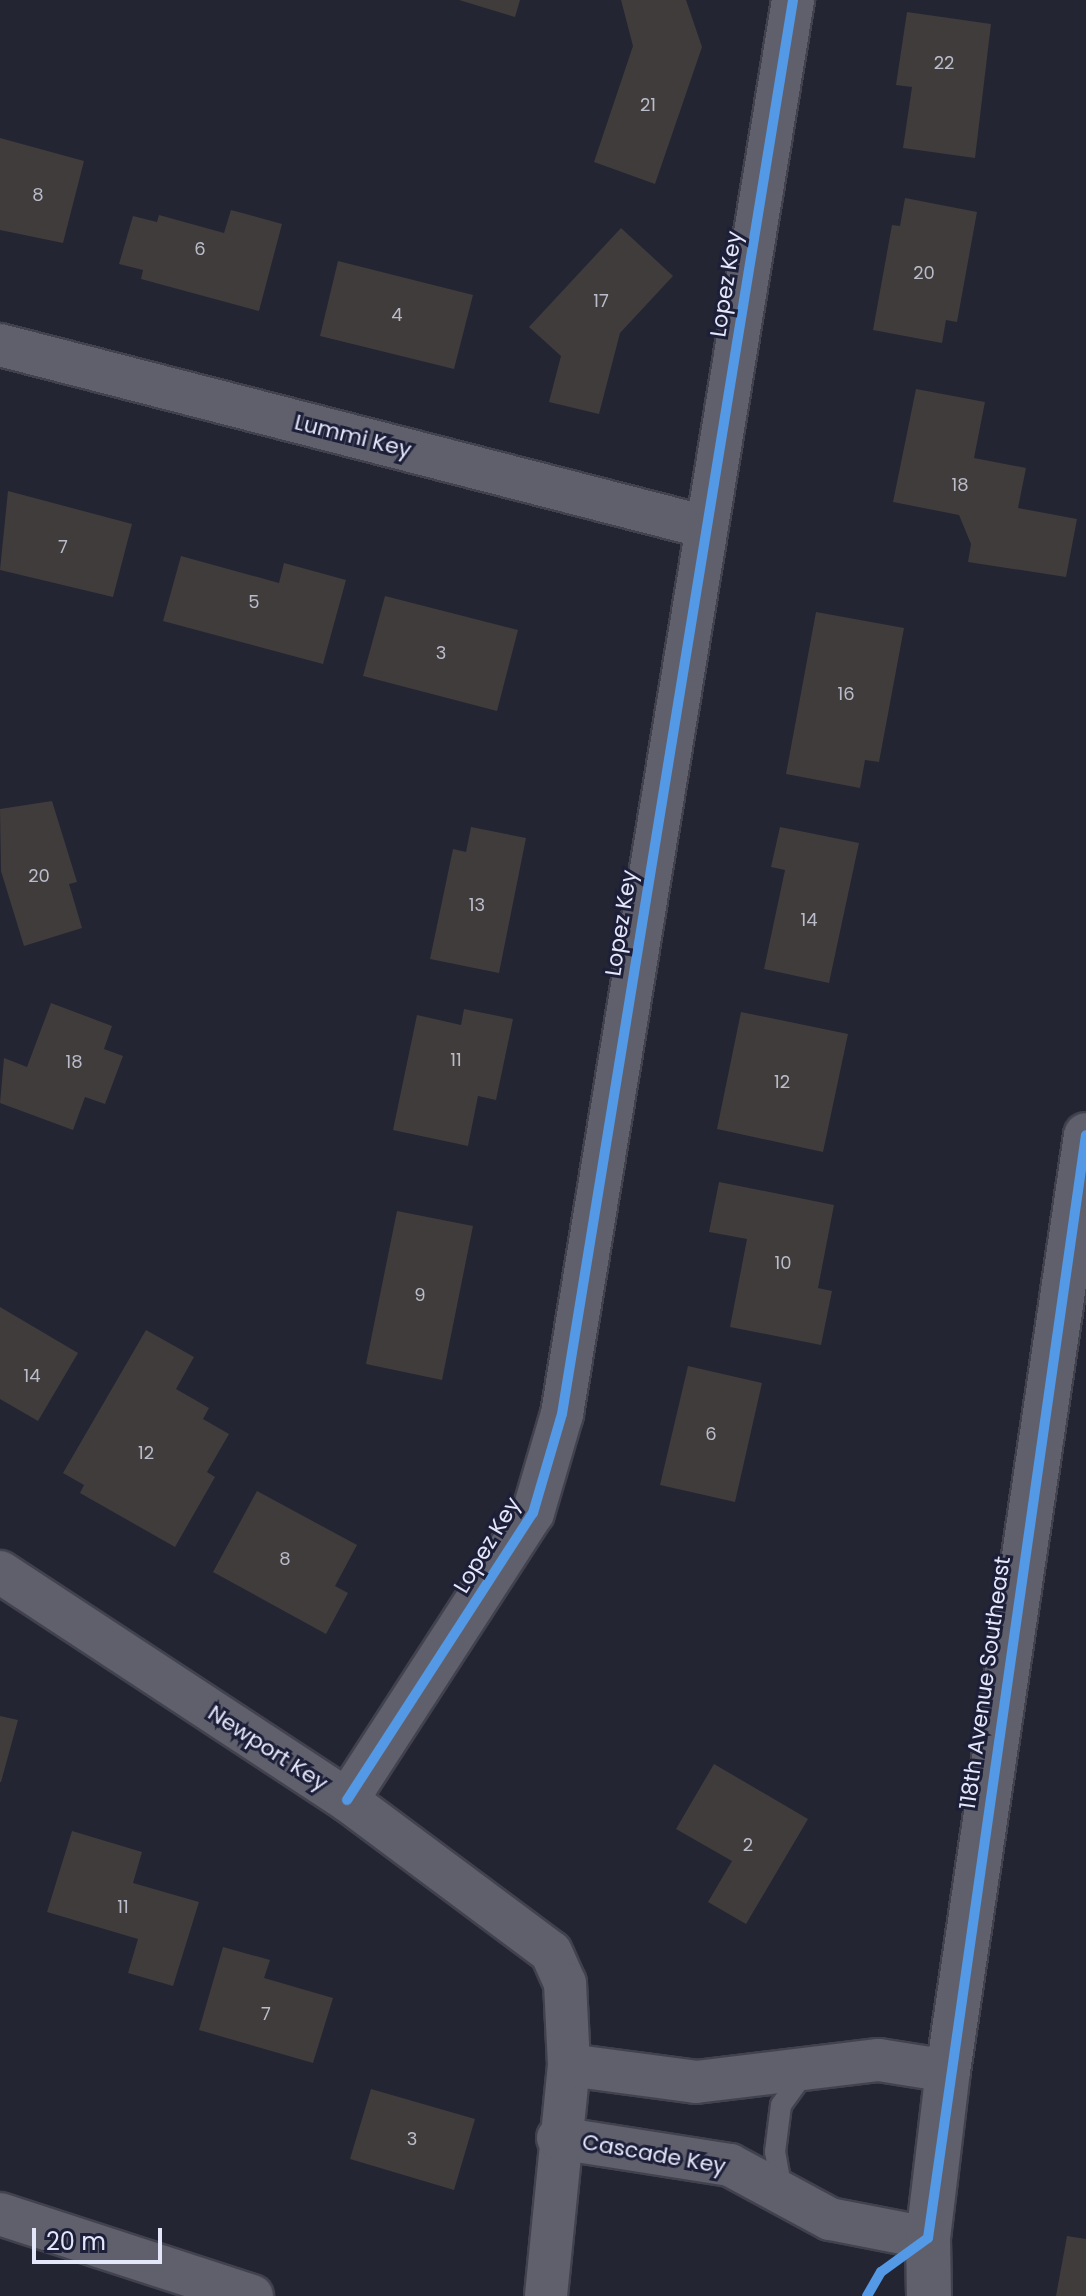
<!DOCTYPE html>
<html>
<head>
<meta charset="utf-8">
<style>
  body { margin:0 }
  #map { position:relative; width:1086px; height:2296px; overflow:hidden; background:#232533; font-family:Poppins,sans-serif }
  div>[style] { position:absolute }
  .building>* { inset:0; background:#403c3b }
  .roads { filter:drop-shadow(2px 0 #42424f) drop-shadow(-2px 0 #42424f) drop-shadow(0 2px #42424f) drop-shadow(0 -2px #42424f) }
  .service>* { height:20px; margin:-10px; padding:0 10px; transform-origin:10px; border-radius:10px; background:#5f606c }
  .minor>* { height:42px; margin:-21px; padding:0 21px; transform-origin:21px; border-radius:21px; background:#5f606c }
  .tertiary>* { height:44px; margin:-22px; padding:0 22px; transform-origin:22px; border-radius:22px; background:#5f606c }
  .cycleway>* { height:10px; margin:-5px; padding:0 5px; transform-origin:5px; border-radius:5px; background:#5399e6 }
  span { translate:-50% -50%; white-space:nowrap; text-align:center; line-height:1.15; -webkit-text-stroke:6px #1d1f39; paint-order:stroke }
  .number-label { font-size:18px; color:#bbbcca }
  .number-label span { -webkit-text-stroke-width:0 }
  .street-label { font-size:22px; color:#e4e7f9 }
  .scale { position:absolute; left:32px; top:2228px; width:130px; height:36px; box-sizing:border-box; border:4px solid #e4e7f9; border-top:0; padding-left:10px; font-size:24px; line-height:28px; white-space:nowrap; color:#e4e7f9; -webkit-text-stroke:6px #1d1f39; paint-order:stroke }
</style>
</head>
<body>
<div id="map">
  <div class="building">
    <div style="clip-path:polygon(459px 0,520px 0,515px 17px)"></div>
    <div style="clip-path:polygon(621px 0,686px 0,702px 47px,655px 184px,594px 162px,633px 46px)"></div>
    <div style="clip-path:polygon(907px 12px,991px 24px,975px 158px,903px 148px,912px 87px,896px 85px)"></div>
    <div style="clip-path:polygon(0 138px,84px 161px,63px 243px,0 230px)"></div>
    <div style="clip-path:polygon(905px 198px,977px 212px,957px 322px,946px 320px,942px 343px,873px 330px,892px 225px,900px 226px)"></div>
    <div style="clip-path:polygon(231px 210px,282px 224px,259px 311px,141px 279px,143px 270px,119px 264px,133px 216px,157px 222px,159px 215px,224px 233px)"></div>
    <div style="clip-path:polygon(621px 228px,673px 276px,620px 333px,599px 414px,549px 402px,561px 356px,529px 327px)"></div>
    <div style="clip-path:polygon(338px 261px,473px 295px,454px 369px,320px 336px)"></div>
    <div style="clip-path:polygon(916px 389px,985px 402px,974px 458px,1026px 468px,1018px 508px,1077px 519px,1066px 577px,968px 562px,971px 544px,959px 515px,893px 502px)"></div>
    <div style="clip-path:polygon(8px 491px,132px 524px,113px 597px,0 570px)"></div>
    <div style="clip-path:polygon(181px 556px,279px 583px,284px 563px,346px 580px,323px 664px,163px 621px)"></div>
    <div style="clip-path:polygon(385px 596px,518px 630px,497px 711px,363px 676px)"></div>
    <div style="clip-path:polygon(816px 612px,904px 628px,879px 762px,865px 760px,860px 788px,786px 774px)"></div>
    <div style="clip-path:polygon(52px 801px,77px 882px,69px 884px,82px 928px,24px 946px,1px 871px,0 809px)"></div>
    <div style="clip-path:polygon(471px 827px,526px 838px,499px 973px,430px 959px,453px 849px,466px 852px)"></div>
    <div style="clip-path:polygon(780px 827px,859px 843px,829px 983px,764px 969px,785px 870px,771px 867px)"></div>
    <div style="clip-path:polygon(51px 1003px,112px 1026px,104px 1049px,123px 1056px,105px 1104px,85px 1097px,73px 1130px,0 1103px,4px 1058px,27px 1067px)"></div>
    <div style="clip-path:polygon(464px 1009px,513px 1019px,496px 1100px,478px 1096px,468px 1146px,393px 1130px,417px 1015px,461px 1025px)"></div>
    <div style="clip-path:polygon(741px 1012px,848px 1034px,823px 1152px,717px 1129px)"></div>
    <div style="clip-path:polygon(719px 1182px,834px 1205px,818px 1288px,832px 1291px,821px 1345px,730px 1327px,747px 1239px,709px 1232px)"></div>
    <div style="clip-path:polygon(397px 1211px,473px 1226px,442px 1380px,366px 1364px)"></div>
    <div style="clip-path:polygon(0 1307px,78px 1353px,38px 1421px,0 1399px)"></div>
    <div style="clip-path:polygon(146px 1330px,194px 1357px,176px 1389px,209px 1408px,203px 1419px,229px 1434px,207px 1472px,215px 1477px,175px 1547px,80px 1493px,84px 1485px,63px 1473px)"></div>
    <div style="clip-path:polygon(688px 1366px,762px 1383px,735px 1502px,660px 1485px)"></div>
    <div style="clip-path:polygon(257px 1491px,357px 1545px,335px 1586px,348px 1593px,326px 1634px,213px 1572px)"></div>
    <div style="clip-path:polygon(0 1716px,18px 1720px,1px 1782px,0 1782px)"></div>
    <div style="clip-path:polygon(714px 1764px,808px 1819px,746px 1924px,708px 1902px,732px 1861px,676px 1829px)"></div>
    <div style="clip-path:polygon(72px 1831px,142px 1852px,133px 1883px,199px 1902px,173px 1986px,128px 1973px,138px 1939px,47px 1912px)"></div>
    <div style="clip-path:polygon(223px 1947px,270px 1960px,264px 1978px,333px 1998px,313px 2063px,199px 2030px)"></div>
    <div style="clip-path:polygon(371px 2089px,475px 2119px,454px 2190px,350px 2159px)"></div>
    <div style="clip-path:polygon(1067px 2236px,1086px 2239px,1086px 2296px,1056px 2296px)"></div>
  </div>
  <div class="roads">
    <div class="service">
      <div style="left:782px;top:2191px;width:40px;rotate:-100deg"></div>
      <div style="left:775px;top:2152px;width:47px;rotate:-82.7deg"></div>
      <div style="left:781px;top:2105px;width:41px;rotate:-54deg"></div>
    </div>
    <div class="minor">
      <div style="left:0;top:345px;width:729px;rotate:14.46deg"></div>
      <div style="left:0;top:1572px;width:415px;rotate:33.3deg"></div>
      <div style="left:347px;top:1800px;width:254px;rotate:36.7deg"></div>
      <div style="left:551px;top:1952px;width:34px;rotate:66deg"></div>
      <div style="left:565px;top:1983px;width:82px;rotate:87.2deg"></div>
      <div style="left:569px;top:2065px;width:232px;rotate:95.7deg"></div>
      <div style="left:347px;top:1800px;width:342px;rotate:-57.1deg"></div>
      <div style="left:533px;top:1513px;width:103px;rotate:-73.7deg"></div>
      <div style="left:562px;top:1414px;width:1433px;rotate:-80.72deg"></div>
      <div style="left:569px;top:2065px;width:128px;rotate:7.6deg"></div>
      <div style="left:696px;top:2082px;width:184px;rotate:-6.9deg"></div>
      <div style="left:879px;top:2060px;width:70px;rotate:9.1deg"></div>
      <div style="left:558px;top:2138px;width:174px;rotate:8.9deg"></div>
      <div style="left:730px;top:2165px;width:114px;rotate:28.4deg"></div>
      <div style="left:830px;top:2219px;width:100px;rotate:11deg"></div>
      <div style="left:0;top:2214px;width:265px;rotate:18deg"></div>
    </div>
    <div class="tertiary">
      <div style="left:929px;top:2296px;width:58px;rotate:-91deg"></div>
      <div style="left:928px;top:2238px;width:168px;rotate:-83.2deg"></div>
      <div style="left:948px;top:2071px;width:946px;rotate:-81.61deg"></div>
    </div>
  </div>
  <div class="cycleway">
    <div style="left:347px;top:1800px;width:342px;rotate:-57.1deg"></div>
    <div style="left:533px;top:1513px;width:103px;rotate:-73.7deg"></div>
    <div style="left:562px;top:1414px;width:1433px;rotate:-80.72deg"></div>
    <div style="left:867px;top:2296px;width:28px;rotate:-60deg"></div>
    <div style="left:881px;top:2272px;width:58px;rotate:-35.9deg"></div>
    <div style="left:928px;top:2238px;width:1114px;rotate:-81.85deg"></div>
  </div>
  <div class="number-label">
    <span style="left:944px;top:63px">22</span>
    <span style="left:648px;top:105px">21</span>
    <span style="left:38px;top:195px">8</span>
    <span style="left:200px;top:249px">6</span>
    <span style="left:924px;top:273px">20</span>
    <span style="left:601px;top:301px">17</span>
    <span style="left:397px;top:315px">4</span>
    <span style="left:960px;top:485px">18</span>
    <span style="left:63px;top:547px">7</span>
    <span style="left:254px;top:602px">5</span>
    <span style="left:441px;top:653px">3</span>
    <span style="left:846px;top:694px">16</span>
    <span style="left:39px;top:876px">20</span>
    <span style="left:477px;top:905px">13</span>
    <span style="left:809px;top:920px">14</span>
    <span style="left:456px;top:1060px">11</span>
    <span style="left:74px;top:1062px">18</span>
    <span style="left:782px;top:1082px">12</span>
    <span style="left:783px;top:1263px">10</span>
    <span style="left:420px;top:1295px">9</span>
    <span style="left:32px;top:1376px">14</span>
    <span style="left:711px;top:1434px">6</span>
    <span style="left:146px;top:1453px">12</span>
    <span style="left:285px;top:1559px">8</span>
    <span style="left:748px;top:1845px">2</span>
    <span style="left:123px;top:1907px">11</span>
    <span style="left:266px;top:2014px">7</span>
    <span style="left:412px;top:2139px">3</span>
  </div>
  <div class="street-label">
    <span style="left:726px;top:284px;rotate:-81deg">Lopez Key</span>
    <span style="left:353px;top:436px;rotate:14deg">Lummi Key</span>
    <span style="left:621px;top:923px;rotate:-81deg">Lopez Key</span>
    <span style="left:487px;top:1545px;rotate:-59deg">Lopez Key</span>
    <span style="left:985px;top:1683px;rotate:-82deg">118th Avenue Southeast</span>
    <span style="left:268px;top:1748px;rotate:33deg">Newport Key</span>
    <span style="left:654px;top:2154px;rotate:10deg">Cascade Key</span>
  </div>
  <div class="scale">20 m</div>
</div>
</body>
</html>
